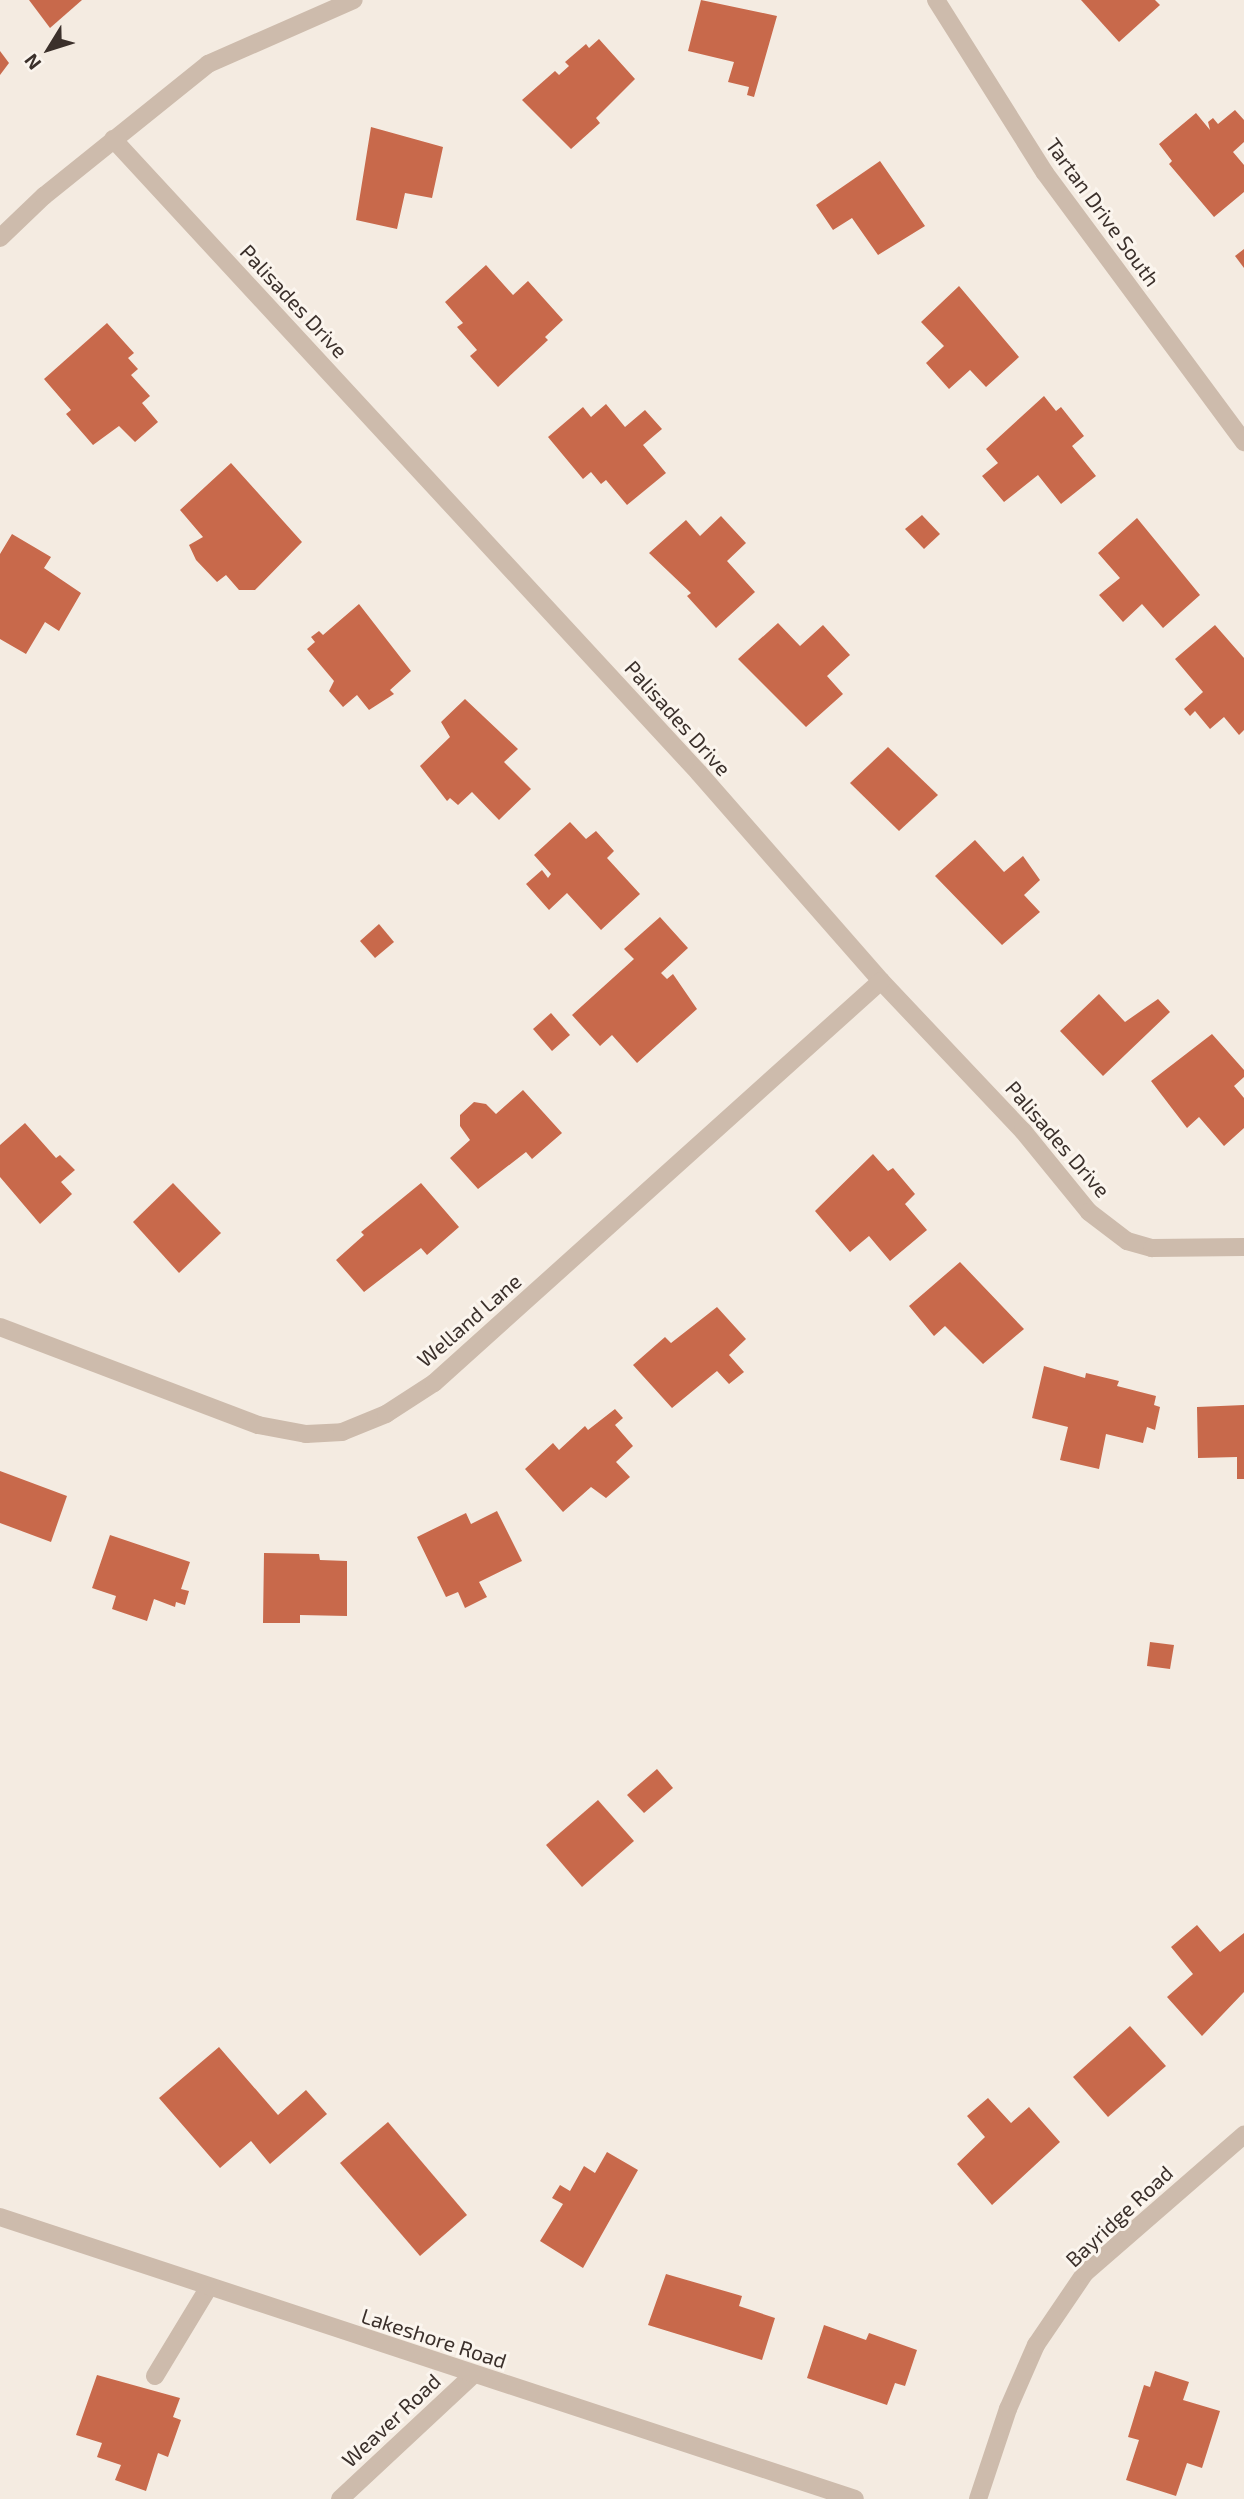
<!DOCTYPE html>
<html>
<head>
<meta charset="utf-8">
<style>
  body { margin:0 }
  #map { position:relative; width:1244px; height:2499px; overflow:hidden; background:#f4ebe1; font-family:"Exo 2",sans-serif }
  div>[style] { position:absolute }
  .building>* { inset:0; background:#c8694b }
  .minor>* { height:18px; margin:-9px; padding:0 9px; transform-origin:9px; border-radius:9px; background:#cdbbac }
  .tertiary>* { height:18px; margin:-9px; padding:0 9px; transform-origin:9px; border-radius:9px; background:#cdbbac }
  span { translate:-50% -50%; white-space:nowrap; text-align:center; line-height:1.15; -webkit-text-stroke:6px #fbf5ee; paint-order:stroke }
  .street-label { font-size:21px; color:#3b302b }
  .north { position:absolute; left:14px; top:14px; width:70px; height:70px; -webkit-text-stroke:5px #fbf5ee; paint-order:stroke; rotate:232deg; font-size:19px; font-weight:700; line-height:28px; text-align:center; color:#3b302b }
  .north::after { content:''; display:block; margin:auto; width:24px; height:32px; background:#3b302b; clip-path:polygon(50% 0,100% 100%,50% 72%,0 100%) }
</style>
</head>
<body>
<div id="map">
  <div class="building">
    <div style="clip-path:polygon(29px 0,82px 0,50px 28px)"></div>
    <div style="clip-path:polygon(701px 0,777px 16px,754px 97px,747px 95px,749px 87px,728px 82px,734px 62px,688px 51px)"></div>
    <div style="clip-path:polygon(1081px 0,1155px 0,1160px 5px,1119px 42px)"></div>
    <div style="clip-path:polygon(599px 39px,635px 79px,596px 118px,600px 123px,571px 149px,522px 100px,555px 71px,559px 75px,569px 66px,565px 62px,586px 44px,589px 48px)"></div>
    <div style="clip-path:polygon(0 51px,9px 63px,0 75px)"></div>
    <div style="clip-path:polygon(1235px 110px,1244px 120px,1244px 142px,1233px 152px,1244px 165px,1244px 192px,1214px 217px,1169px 164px,1172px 161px,1159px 144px,1196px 113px,1210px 130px,1208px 122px,1213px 118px,1218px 124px)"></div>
    <div style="clip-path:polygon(371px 127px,443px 147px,432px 198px,405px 193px,397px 229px,356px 220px)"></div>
    <div style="clip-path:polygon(880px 161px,925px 226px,878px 255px,852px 218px,833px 230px,816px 205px)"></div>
    <div style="clip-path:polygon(1244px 249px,1244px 268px,1235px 256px)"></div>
    <div style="clip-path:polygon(486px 265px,513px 295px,528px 281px,563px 320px,545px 337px,548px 340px,498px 387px,470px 356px,477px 350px,457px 327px,463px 323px,445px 302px)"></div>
    <div style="clip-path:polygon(959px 286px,1019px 357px,986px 387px,970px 370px,949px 389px,926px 363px,944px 346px,921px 322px)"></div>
    <div style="clip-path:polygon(107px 323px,134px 353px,128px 358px,138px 369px,131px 375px,150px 396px,142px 403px,158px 422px,135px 442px,119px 426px,93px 445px,66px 414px,71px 410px,44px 379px)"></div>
    <div style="clip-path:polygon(1044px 396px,1056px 411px,1061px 407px,1084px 436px,1072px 446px,1096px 476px,1061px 504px,1038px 475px,1004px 502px,982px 476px,998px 463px,986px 449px)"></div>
    <div style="clip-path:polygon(606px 404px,625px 427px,645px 410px,662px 429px,643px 445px,666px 473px,627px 505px,606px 480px,601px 484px,591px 472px,583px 479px,548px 437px,583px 407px,591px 417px)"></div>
    <div style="clip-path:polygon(231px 463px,302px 542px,255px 590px,239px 590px,226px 575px,217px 582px,196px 560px,189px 545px,203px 537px,180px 510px)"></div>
    <div style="clip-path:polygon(922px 515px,940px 534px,924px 549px,905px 529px)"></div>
    <div style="clip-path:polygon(721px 516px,746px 543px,727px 561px,755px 592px,716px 628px,687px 596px,691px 593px,649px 553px,686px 520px,700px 536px)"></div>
    <div style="clip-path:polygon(1137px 518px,1200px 595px,1163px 628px,1142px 604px,1123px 622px,1099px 595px,1120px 578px,1098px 553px)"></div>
    <div style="clip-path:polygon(12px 534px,51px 557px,44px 568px,81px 593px,59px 631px,45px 622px,26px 654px,0 639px,0 554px)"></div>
    <div style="clip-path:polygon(359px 604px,411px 671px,390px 690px,394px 694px,369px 710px,357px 695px,343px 707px,329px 691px,334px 681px,307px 649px,315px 642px,311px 637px,319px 631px,323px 635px)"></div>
    <div style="clip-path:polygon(778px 623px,800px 646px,823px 625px,850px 655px,827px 676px,843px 694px,806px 727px,738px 659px)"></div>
    <div style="clip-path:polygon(1215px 625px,1244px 658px,1244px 730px,1239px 735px,1224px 717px,1210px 729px,1195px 711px,1190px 716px,1184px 709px,1203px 692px,1175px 659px)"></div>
    <div style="clip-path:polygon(465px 699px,518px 749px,504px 762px,531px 789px,499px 820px,472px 792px,458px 805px,450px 798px,447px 801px,420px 766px,450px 737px,441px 722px)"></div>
    <div style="clip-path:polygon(888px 747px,938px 795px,899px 831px,850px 783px)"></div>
    <div style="clip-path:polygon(570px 822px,586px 839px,596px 831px,614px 851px,607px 858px,640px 894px,601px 930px,567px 893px,549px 910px,526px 884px,542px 870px,548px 878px,551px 874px,534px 855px)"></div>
    <div style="clip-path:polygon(975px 840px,1004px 872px,1023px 856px,1040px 880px,1024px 895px,1040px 912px,1002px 945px,935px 876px)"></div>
    <div style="clip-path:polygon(660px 917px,688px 948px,661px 973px,667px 979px,673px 974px,697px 1009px,637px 1063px,612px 1035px,600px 1046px,572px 1015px,634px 959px,624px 949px)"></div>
    <div style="clip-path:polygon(379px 924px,394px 942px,375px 958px,360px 941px)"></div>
    <div style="clip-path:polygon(1099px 994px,1125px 1022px,1158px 999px,1170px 1012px,1103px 1076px,1060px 1031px)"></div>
    <div style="clip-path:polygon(551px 1013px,570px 1035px,552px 1051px,533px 1029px)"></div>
    <div style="clip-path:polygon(1212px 1034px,1244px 1070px,1244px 1077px,1234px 1086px,1244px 1098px,1244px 1128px,1224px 1146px,1199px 1117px,1187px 1128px,1151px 1081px)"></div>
    <div style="clip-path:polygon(523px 1090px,562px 1133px,532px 1159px,526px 1152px,478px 1189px,450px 1158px,470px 1140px,460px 1126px,460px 1115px,474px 1102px,486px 1104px,496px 1114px)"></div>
    <div style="clip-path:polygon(25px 1123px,56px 1158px,60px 1155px,75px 1170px,61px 1182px,72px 1194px,40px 1224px,0 1177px,0 1145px)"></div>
    <div style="clip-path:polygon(873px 1154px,888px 1171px,893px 1168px,915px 1194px,905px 1204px,927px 1230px,890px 1261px,869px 1236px,850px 1252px,815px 1211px)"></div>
    <div style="clip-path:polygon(173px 1183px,221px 1233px,179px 1273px,133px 1222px)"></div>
    <div style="clip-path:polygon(421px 1183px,459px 1227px,427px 1255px,421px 1248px,364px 1292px,336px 1260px,364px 1235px,361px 1232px)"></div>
    <div style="clip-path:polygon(960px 1262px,1024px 1329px,983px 1364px,945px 1326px,934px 1336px,909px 1306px)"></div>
    <div style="clip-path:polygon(717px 1307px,746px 1339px,729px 1355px,744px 1372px,729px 1384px,717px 1371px,672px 1408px,633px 1365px,665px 1337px,671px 1343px)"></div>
    <div style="clip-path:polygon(1044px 1366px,1085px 1378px,1086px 1373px,1119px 1381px,1117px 1386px,1156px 1396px,1154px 1405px,1160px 1407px,1155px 1430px,1147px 1427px,1143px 1443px,1106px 1434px,1099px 1469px,1060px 1460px,1068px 1427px,1032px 1418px)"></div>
    <div style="clip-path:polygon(1244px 1405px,1244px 1479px,1237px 1479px,1237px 1457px,1198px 1458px,1197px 1407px)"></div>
    <div style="clip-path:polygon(615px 1409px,623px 1418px,615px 1425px,633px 1446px,616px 1462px,630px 1477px,606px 1498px,591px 1487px,563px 1512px,525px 1469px,553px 1443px,559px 1450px,585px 1426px,588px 1430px)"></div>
    <div style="clip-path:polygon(0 1471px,67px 1496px,51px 1542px,0 1523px)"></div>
    <div style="clip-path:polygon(497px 1511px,522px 1561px,479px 1582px,487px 1597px,465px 1608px,458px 1592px,446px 1597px,417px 1537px,466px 1513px,471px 1524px)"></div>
    <div style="clip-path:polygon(110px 1535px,190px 1562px,181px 1589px,189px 1591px,185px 1605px,176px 1602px,175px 1607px,154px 1599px,147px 1621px,112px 1609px,116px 1596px,92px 1588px)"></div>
    <div style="clip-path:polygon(264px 1553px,319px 1554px,320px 1560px,347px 1561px,347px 1616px,300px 1615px,300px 1623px,263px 1623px)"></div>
    <div style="clip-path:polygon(1150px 1642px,1174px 1645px,1170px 1669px,1147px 1666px)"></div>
    <div style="clip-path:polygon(657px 1769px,673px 1788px,644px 1813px,627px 1795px)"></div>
    <div style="clip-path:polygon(598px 1800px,634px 1841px,582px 1887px,546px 1845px)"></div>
    <div style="clip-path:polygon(1197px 1925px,1220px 1952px,1244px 1933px,1244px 1992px,1202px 2036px,1167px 1997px,1193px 1974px,1171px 1947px)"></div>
    <div style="clip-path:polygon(1130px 2026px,1166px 2066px,1108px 2117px,1073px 2077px)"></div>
    <div style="clip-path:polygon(219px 2047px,278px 2115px,306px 2090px,327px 2114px,270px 2164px,251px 2141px,220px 2168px,159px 2098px)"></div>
    <div style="clip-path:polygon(988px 2098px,1011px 2123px,1029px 2107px,1060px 2142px,992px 2205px,957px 2164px,985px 2137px,967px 2116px)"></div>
    <div style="clip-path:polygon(388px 2122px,467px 2215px,420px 2256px,340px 2163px)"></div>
    <div style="clip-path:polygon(607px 2152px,638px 2170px,583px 2268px,540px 2241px,563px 2204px,552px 2198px,560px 2185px,570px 2191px,584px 2166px,595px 2173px)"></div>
    <div style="clip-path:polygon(666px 2274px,742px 2296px,739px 2306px,775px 2318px,762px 2360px,648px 2325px)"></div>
    <div style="clip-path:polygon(824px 2325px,866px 2340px,869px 2333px,917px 2350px,905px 2386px,895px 2383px,887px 2405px,807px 2378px)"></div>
    <div style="clip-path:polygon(1155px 2371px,1189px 2382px,1183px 2400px,1220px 2411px,1202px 2468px,1187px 2463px,1176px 2496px,1126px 2480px,1139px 2440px,1128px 2437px,1144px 2385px,1150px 2387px)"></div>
    <div style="clip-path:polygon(97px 2375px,180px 2398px,173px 2417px,181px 2420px,168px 2457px,158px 2453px,146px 2491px,115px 2480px,121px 2465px,97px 2457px,102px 2443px,76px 2435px)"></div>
  </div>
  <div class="minor">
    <div style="left:936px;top:0;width:204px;rotate:57.8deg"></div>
    <div style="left:1045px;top:173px;width:335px;rotate:53.5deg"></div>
    <div style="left:113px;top:139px;width:863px;rotate:47.25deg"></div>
    <div style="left:699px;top:773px;width:276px;rotate:48.8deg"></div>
    <div style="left:881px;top:981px;width:207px;rotate:46.6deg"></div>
    <div style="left:1023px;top:1131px;width:104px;rotate:50.8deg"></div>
    <div style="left:1089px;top:1212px;width:48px;rotate:37.3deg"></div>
    <div style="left:1127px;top:1241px;width:26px;rotate:16deg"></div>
    <div style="left:1152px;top:1248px;width:92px;rotate:-0.6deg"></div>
    <div style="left:0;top:238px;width:61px;rotate:-43.7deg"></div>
    <div style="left:44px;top:196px;width:211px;rotate:-38.8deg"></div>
    <div style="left:208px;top:64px;width:159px;rotate:-23.7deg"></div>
    <div style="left:0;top:1327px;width:276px;rotate:20.8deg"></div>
    <div style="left:258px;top:1425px;width:49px;rotate:10.6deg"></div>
    <div style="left:306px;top:1434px;width:36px;rotate:-3deg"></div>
    <div style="left:342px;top:1432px;width:48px;rotate:-22.2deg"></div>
    <div style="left:386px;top:1414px;width:57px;rotate:-32.9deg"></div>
    <div style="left:434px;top:1383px;width:601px;rotate:-41.97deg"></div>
    <div style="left:155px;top:2376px;width:104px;rotate:-58.8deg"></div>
    <div style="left:340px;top:2499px;width:182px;rotate:-43deg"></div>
    <div style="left:978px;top:2499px;width:95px;rotate:-71.6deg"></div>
    <div style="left:1008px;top:2409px;width:70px;rotate:-66.4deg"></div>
    <div style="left:1036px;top:2345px;width:87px;rotate:-55.8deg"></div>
    <div style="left:1085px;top:2273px;width:211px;rotate:-41deg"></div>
  </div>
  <div class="tertiary">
    <div style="left:0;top:2217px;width:900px;rotate:18.25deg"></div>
  </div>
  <div class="street-label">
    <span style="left:1103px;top:212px;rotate:54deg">Tartan Drive South</span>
    <span style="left:294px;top:301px;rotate:47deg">Palisades Drive</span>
    <span style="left:678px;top:718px;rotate:48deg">Palisades Drive</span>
    <span style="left:1058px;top:1139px;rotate:49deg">Palisades Drive</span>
    <span style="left:469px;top:1320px;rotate:-41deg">Welland Lane</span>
    <span style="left:1119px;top:2216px;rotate:-43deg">Bayridge Road</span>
    <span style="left:434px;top:2338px;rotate:18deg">Lakeshore Road</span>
    <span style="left:391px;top:2420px;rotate:-43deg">Weaver Road</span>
  </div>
  <div class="north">N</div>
</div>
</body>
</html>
